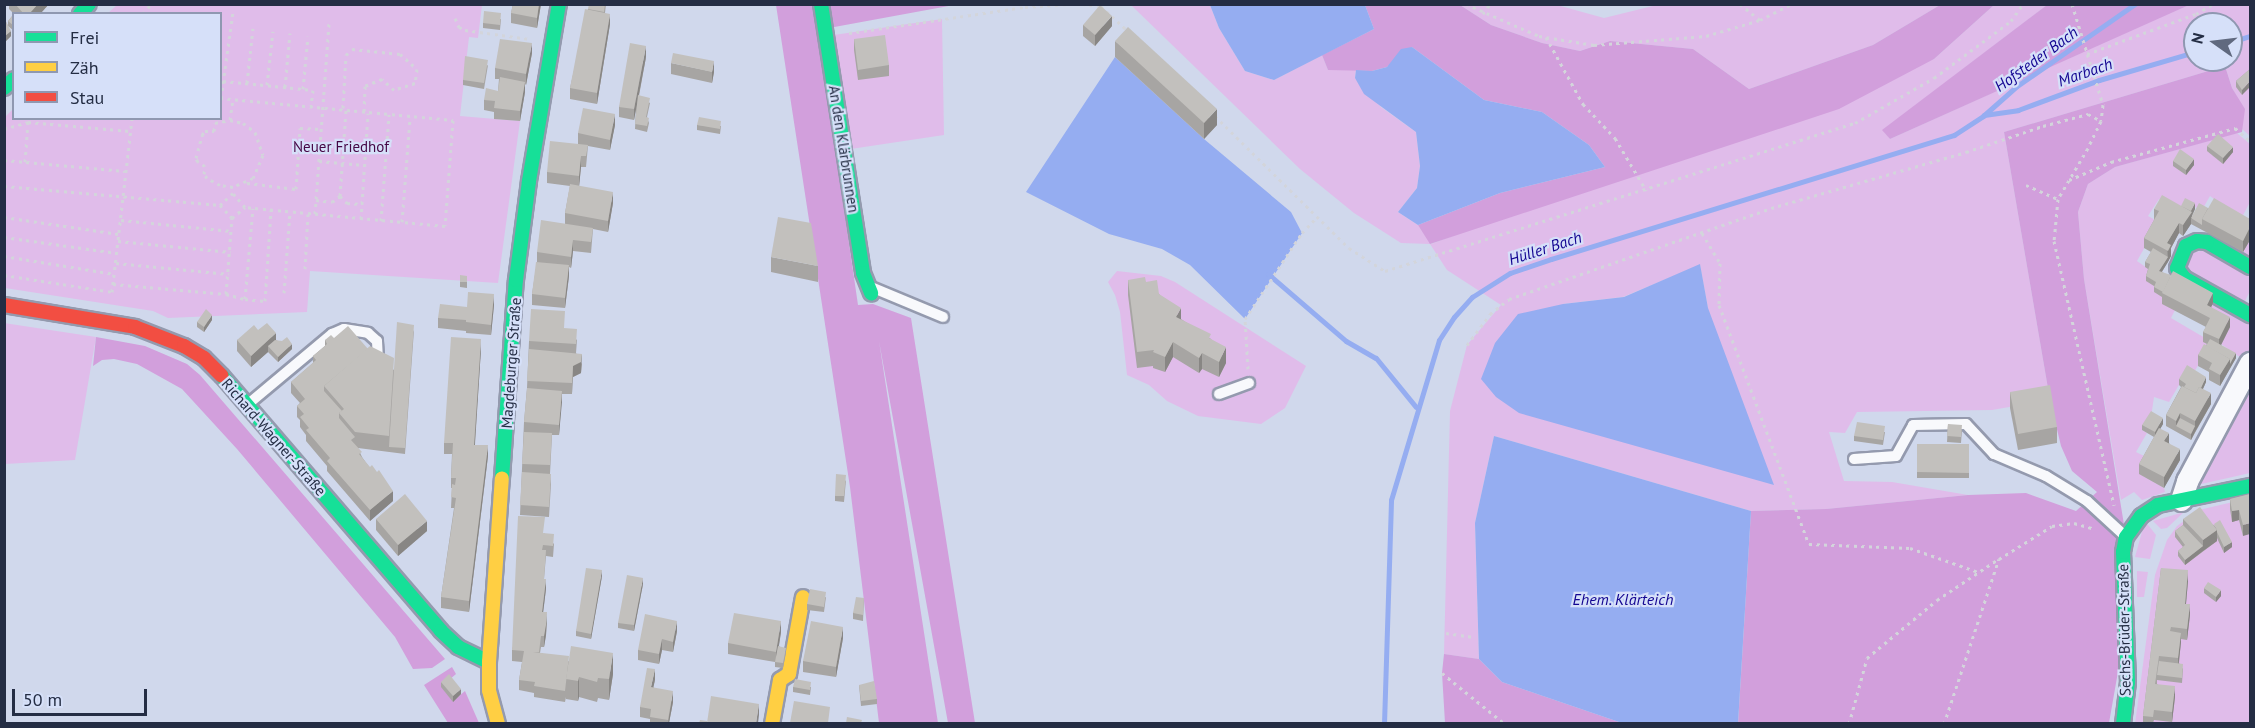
<!DOCTYPE html>
<html>
<head>
<meta charset="utf-8">
<style>
  body { margin:0 }
  #map { position:relative; width:2255px; height:728px; overflow:hidden; background:#d0d8ec; font-family:"PT Sans",sans-serif }
  div>[style] { position:absolute }
  .green>* { inset:0; background:#e0bcea }
  .forest>* { inset:0; background:#d29fdc }
  .water>* { inset:0; background:#95adf1 }
  .stream>* { height:5px; margin:-2.5px; padding:0 2.5px; transform-origin:2.5px; border-radius:2.5px; background:#95adf1 }
  .path>* { height:3px; margin-top:-1.5px; transform-origin:0; background:repeating-linear-gradient(90deg,#d3d5db 0 3px,transparent 0 7.5px) }
  .roads { filter:drop-shadow(2px 0 #949aae) drop-shadow(-2px 0 #949aae) drop-shadow(0 2px #949aae) drop-shadow(0 -2px #949aae) }
  .lane>* { height:10px; margin:-5px; padding:0 5px; transform-origin:5px; border-radius:5px; background:#f8f9fc }
  .street>* { height:21px; margin:-10.5px; padding:0 10.5px; transform-origin:10.5px; border-radius:10.5px; background:#f8f9fc }
  .fast>* { height:14px; margin:-7px; padding:0 7px; transform-origin:7px; border-radius:7px; background:#16e098 }
  .slow>* { height:14px; margin:-7px; padding:0 7px; transform-origin:7px; border-radius:7px; background:#ffcf43 }
  .jam>* { height:14px; margin:-7px; padding:0 7px; transform-origin:7px; border-radius:7px; background:#f24e42 }
  .wall>* { inset:0; background:#a7a5a3 }
  .shaded-wall>* { inset:0; background:#888684 }
  .building>* { inset:0; background:#c2c0bd }
  span { translate:-50% -50%; white-space:nowrap; text-align:center; line-height:1.15; -webkit-text-stroke:4.5px #d6e0f9; paint-order:stroke }
  .park-label { font-size:15px; color:#460746 }
  .street-label { font-size:15px; color:#242d44 }
  .water-label { font-size:16px; color:#130591; font-style:italic }
  .frame { position:absolute; inset:0; border:6px solid #242d44; pointer-events:none }
  .legend { position:absolute; left:12px; top:12px; width:210px; height:108px; box-sizing:border-box; background:#d6e0f9; border:2px solid #8f98b1; margin:0; padding:8px 10px; list-style:none; font-size:18px; color:#242d44 }
  .legend li { display:flex; align-items:center; gap:12px; height:30px }
  .legend b { width:30px; border:2px solid #8f98b1 }
  .north { position:absolute; left:2183px; top:12px; width:60px; height:60px; box-sizing:border-box; background:#d6e0f9; border:2px solid #8f98b1; border-radius:50%; rotate:284deg; font-size:16px; font-weight:700; line-height:24px; text-align:center; color:#242d44 }
  .north::after { content:''; display:block; margin:auto; width:21px; height:27px; background:#60697f; clip-path:polygon(50% 0,100% 100%,50% 72%,0 100%) }
  .scale { position:absolute; left:12px; top:689px; width:135px; height:27px; box-sizing:border-box; border:3px solid #242d44; border-top:0; padding-left:8px; font-size:18px; line-height:21px; white-space:nowrap; color:#242d44; -webkit-text-stroke:4px #d6e0f9; paint-order:stroke }
</style>
</head>
<body>
<div id="map">
  <div class="green">
    <div style="clip-path:polygon(1661px 4px,1940px 5px,1873px 45px,1749px 89px,1693px 49px,1610px 41px,1580px 51px,1542px 43px,1491px 25px,1460px 5px,1557px 5px,1604px 18px)"></div>
    <div style="clip-path:polygon(evenodd,2189px 4px,2250px 5px,2250px 136px,2242px 129px,2244px 109px,2232px 88px,2225px 66px,2004px 132px,2050px 400px,1992px 410px,1857px 412px,1845px 433px,1829px 432px,1844px 481px,1892px 482px,1968px 495px,1826px 509px,1751px 511px,1494px 436px,1475px 523px,1479px 659px,1444px 654px,1450px 411px,1467px 345px,1501px 305px,1447px 270px,1430px 244px,1401px 243px,1354px 213px,1300px 169px,1131px 5px,1210px 5px,1219px 28px,1245px 71px,1274px 80px,1322px 55px,1328px 70px,1356px 70px,1355px 78px,1381px 107px,1416px 132px,1420px 166px,1417px 188px,1398px 212px,1418px 225px,1431px 244px,1934px 59px,1994px 5px,2047px 5px,1883px 130px,1890px 139px,2189px 4px,2195px 24px,2231px 24px,2231px 60px,2195px 60px,2195px 24px,2189px 4px,1700px 265px,1708px 308px,1563px 304px,1623px 297px,1700px 265px)"></div>
    <div style="clip-path:polygon(117px 5px,482px 5px,478px 38px,469px 37px,460px 116px,520px 121px,498px 283px,310px 271px,307px 312px,168px 318px,153px 311px,5px 288px,4px 118px,13px 109px,14px 118px,220px 118px,220px 14px,108px 13px)"></div>
    <div style="clip-path:polygon(942px 19px,944px 135px,844px 150px,827px 36px)"></div>
    <div style="clip-path:polygon(2237px 133px,2250px 144px,2250px 202px,2241px 219px,2210px 196px,2202px 210px,2186px 203px,2181px 212px,2159px 199px,2148px 216px,2159px 222px,2137px 261px,2150px 270px,2156px 287px,2175px 310px,2171px 318px,2205px 338px,2204px 342px,2210px 345px,2193px 374px,2183px 378px,2169px 402px,2154px 397px,2151px 417px,2142px 430px,2147px 433px,2136px 452px,2148px 458px,2140px 474px,2164px 488px,2165px 492px,2142px 500px,2134px 492px,2121px 500px,2084px 279px,2078px 212px,2088px 184px,2115px 167px)"></div>
    <div style="clip-path:polygon(2249px 240px,2250px 291px,2241px 309px,2250px 315px,2250px 349px,2244px 360px,2221px 344px,2179px 256px)"></div>
    <div style="clip-path:polygon(1117px 271px,1161px 276px,1175px 282px,1306px 366px,1285px 408px,1261px 424px,1198px 416px,1167px 401px,1149px 385px,1127px 375px,1120px 312px,1115px 295px,1108px 282px)"></div>
    <div style="clip-path:polygon(4px 323px,96px 337px,75px 460px,5px 464px)"></div>
    <div style="clip-path:polygon(2248px 387px,2250px 388px,2250px 473px,2197px 485px,2199px 475px)"></div>
    <div style="clip-path:polygon(2250px 498px,2250px 723px,2135px 724px,2155px 575px,2167px 540px,2177px 526px,2199px 510px)"></div>
    <div style="clip-path:polygon(2184px 512px,2167px 528px,2161px 529px,2153px 521px)"></div>
    <div style="clip-path:polygon(2145px 521px,2156px 535px,2150px 559px,2135px 557px)"></div>
    <div style="clip-path:polygon(2137px 571px,2148px 572px,2144px 597px,2137px 597px)"></div>
  </div>
  <div class="forest">
    <div style="clip-path:polygon(776px 5px,954px 5px,818px 30px,858px 305px,873px 304px,911px 318px,975px 723px,948px 723px,879px 341px,938px 723px,879px 723px,850px 487px)"></div>
    <div style="clip-path:polygon(1365px 5px,1460px 5px,1491px 25px,1542px 43px,1580px 51px,1610px 41px,1693px 49px,1749px 89px,1873px 45px,1940px 5px,1994px 5px,1934px 59px,1839px 109px,1430px 244px,1418px 225px,1500px 193px,1605px 167px,1589px 145px,1542px 112px,1484px 100px,1412px 47px,1387px 67px,1372px 71px,1328px 70px,1322px 55px,1374px 29px)"></div>
    <div style="clip-path:polygon(2047px 5px,2189px 5px,1890px 139px,1882px 130px)"></div>
    <div style="clip-path:polygon(2225px 66px,2232px 88px,2245px 109px,2242px 132px,2115px 167px,2088px 184px,2078px 212px,2084px 279px,2126px 537px,2119px 666px,2109px 723px,1738px 724px,1751px 511px,1826px 509px,1968px 495px,2026px 493px,2076px 511px,2097px 492px,2072px 471px,2061px 446px,2050px 400px,2004px 132px)"></div>
    <div style="clip-path:polygon(96px 337px,145px 346px,187px 364px,200px 375px,445px 659px,432px 668px,413px 669px,395px 637px,237px 449px,182px 389px,137px 364px,114px 359px,102px 360px,93px 366px)"></div>
    <div style="clip-path:polygon(1444px 654px,1479px 659px,1502px 682px,1622px 723px,1445px 723px,1442px 673px)"></div>
    <div style="clip-path:polygon(452px 667px,456px 674px,449px 680px,453px 701px,465px 691px,479px 723px,448px 723px,424px 685px)"></div>
  </div>
  <div class="water">
    <div style="clip-path:polygon(1210px 5px,1365px 5px,1374px 29px,1274px 80px,1245px 71px,1219px 28px)"></div>
    <div style="clip-path:polygon(1412px 47px,1484px 100px,1542px 112px,1589px 145px,1605px 167px,1500px 193px,1418px 225px,1398px 212px,1417px 188px,1420px 166px,1416px 132px,1364px 94px,1355px 78px,1356px 70px,1372px 71px,1387px 67px,1401px 49px)"></div>
    <div style="clip-path:polygon(1115px 57px,1204px 139px,1291px 212px,1302px 233px,1245px 319px,1190px 265px,1162px 249px,1109px 234px,1026px 192px)"></div>
    <div style="clip-path:polygon(1700px 264px,1708px 308px,1774px 485px,1519px 413px,1496px 397px,1481px 379px,1495px 343px,1518px 314px,1563px 304px,1624px 297px)"></div>
    <div style="clip-path:polygon(1494px 436px,1751px 511px,1738px 723px,1622px 723px,1502px 682px,1479px 659px,1475px 523px)"></div>
  </div>
  <div class="stream">
    <div style="left:2231px;top:42px;width:20px;rotate:-18deg"></div>
    <div style="left:1984px;top:115px;width:34px;rotate:-8deg"></div>
    <div style="left:2018px;top:110px;width:86px;rotate:-20.3deg"></div>
    <div style="left:2099px;top:80px;width:100px;rotate:-16.3deg"></div>
    <div style="left:1268px;top:274px;width:103px;rotate:40.7deg"></div>
    <div style="left:1346px;top:341px;width:34px;rotate:30deg"></div>
    <div style="left:1376px;top:358px;width:63px;rotate:50.8deg"></div>
    <div style="left:1384px;top:724px;width:224px;rotate:-88.2deg"></div>
    <div style="left:1391px;top:500px;width:167px;rotate:-73.3deg"></div>
    <div style="left:1439px;top:340px;width:27px;rotate:-57deg"></div>
    <div style="left:1454px;top:317px;width:27px;rotate:-48deg"></div>
    <div style="left:1472px;top:297px;width:45px;rotate:-32.3deg"></div>
    <div style="left:1510px;top:273px;width:43px;rotate:-18.9deg"></div>
    <div style="left:1551px;top:259px;width:422px;rotate:-17.1deg"></div>
    <div style="left:1954px;top:135px;width:35px;rotate:-33deg"></div>
    <div style="left:1983px;top:116px;width:45px;rotate:-41.4deg"></div>
    <div style="left:2017px;top:86px;width:144px;rotate:-34.8deg"></div>
  </div>
  <div class="path">
    <div style="left:1082px;top:4px;width:19px;rotate:6deg"></div>
    <div style="left:1101px;top:6px;width:38px;rotate:43deg"></div>
    <div style="left:1466px;top:4px;width:80px;rotate:23.7deg"></div>
    <div style="left:1539px;top:36px;width:56px;rotate:9.3deg"></div>
    <div style="left:1594px;top:45px;width:112px;rotate:-4.6deg"></div>
    <div style="left:1706px;top:36px;width:56px;rotate:-16.5deg"></div>
    <div style="left:1760px;top:20px;width:36px;rotate:-27deg"></div>
    <div style="left:1740px;top:4px;width:26px;rotate:39deg"></div>
    <div style="left:2072px;top:4px;width:106px;rotate:72.9deg"></div>
    <div style="left:2103px;top:105px;width:16px;rotate:97deg"></div>
    <div style="left:2101px;top:121px;width:30px;rotate:116deg"></div>
    <div style="left:2088px;top:148px;width:59px;rotate:120.5deg"></div>
    <div style="left:2058px;top:199px;width:42px;rotate:95.4deg"></div>
    <div style="left:2054px;top:241px;width:271px;rotate:77.2deg"></div>
    <div style="left:143px;top:14px;width:13px;rotate:-51deg"></div>
    <div style="left:1483px;top:14px;width:12px;rotate:-55deg"></div>
    <div style="left:455px;top:18px;width:10px;rotate:66deg"></div>
    <div style="left:459px;top:27px;width:7px;rotate:27deg"></div>
    <div style="left:465px;top:30px;width:65px;rotate:8deg"></div>
    <div style="left:849px;top:33px;width:178px;rotate:-8.4deg"></div>
    <div style="left:1025px;top:7px;width:44px;rotate:-3.9deg"></div>
    <div style="left:1546px;top:37px;width:77px;rotate:61.1deg"></div>
    <div style="left:1583px;top:104px;width:47px;rotate:46.7deg"></div>
    <div style="left:1615px;top:138px;width:61px;rotate:59.2deg"></div>
    <div style="left:2087px;top:54px;width:116px;rotate:-20.2deg"></div>
    <div style="left:2196px;top:14px;width:20px;rotate:-30deg"></div>
    <div style="left:223px;top:81px;width:90px;rotate:5.7deg"></div>
    <div style="left:313px;top:90px;width:16px;rotate:97deg"></div>
    <div style="left:247px;top:83px;width:55px;rotate:-83.8deg"></div>
    <div style="left:267px;top:85px;width:54px;rotate:-83.7deg"></div>
    <div style="left:285px;top:87px;width:54px;rotate:-84.7deg"></div>
    <div style="left:303px;top:89px;width:53px;rotate:-84.6deg"></div>
    <div style="left:220px;top:98px;width:234px;rotate:5.4deg"></div>
    <div style="left:453px;top:120px;width:106px;rotate:94.3deg"></div>
    <div style="left:445px;top:226px;width:201px;rotate:-174.6deg"></div>
    <div style="left:245px;top:207px;width:18px;rotate:-131deg"></div>
    <div style="left:233px;top:193px;width:18px;rotate:137deg"></div>
    <div style="left:220px;top:205px;width:18px;rotate:47deg"></div>
    <div style="left:232px;top:218px;width:17px;rotate:-40deg"></div>
    <div style="left:221px;top:98px;width:88px;rotate:-82.1deg"></div>
    <div style="left:343px;top:108px;width:53px;rotate:-86.8deg"></div>
    <div style="left:346px;top:55px;width:8px;rotate:-45deg"></div>
    <div style="left:352px;top:49px;width:48px;rotate:5.9deg"></div>
    <div style="left:400px;top:54px;width:23px;rotate:41deg"></div>
    <div style="left:417px;top:69px;width:14px;rotate:98deg"></div>
    <div style="left:415px;top:83px;width:22px;rotate:162deg"></div>
    <div style="left:394px;top:90px;width:16px;rotate:-137deg"></div>
    <div style="left:382px;top:79px;width:18px;rotate:158deg"></div>
    <div style="left:365px;top:86px;width:25px;rotate:92deg"></div>
    <div style="left:1215px;top:116px;width:188px;rotate:44.6deg"></div>
    <div style="left:1349px;top:248px;width:43px;rotate:32.6deg"></div>
    <div style="left:1385px;top:271px;width:493px;rotate:-17.5deg"></div>
    <div style="left:1855px;top:123px;width:91px;rotate:-29.7deg"></div>
    <div style="left:1934px;top:78px;width:96px;rotate:-36.5deg"></div>
    <div style="left:2011px;top:21px;width:21px;rotate:-55deg"></div>
    <div style="left:230px;top:120px;width:13px;rotate:13deg"></div>
    <div style="left:243px;top:123px;width:15px;rotate:37deg"></div>
    <div style="left:255px;top:132px;width:24px;rotate:71deg"></div>
    <div style="left:263px;top:155px;width:25px;rotate:113deg"></div>
    <div style="left:253px;top:178px;width:22px;rotate:156deg"></div>
    <div style="left:233px;top:187px;width:13px;rotate:-171deg"></div>
    <div style="left:220px;top:185px;width:15px;rotate:-152deg"></div>
    <div style="left:207px;top:178px;width:5px;rotate:-127deg"></div>
    <div style="left:204px;top:174px;width:8px;rotate:-83deg"></div>
    <div style="left:205px;top:166px;width:8px;rotate:-150deg"></div>
    <div style="left:198px;top:162px;width:4px;rotate:-117deg"></div>
    <div style="left:196px;top:158px;width:24px;rotate:-75deg"></div>
    <div style="left:202px;top:135px;width:5px;rotate:-53deg"></div>
    <div style="left:205px;top:131px;width:9px"></div>
    <div style="left:214px;top:131px;width:8px;rotate:-83deg"></div>
    <div style="left:215px;top:123px;width:15px;rotate:-11deg"></div>
    <div style="left:230px;top:120px;width:21px;rotate:-82deg"></div>
    <div style="left:4px;top:129px;width:25px;rotate:-16deg"></div>
    <div style="left:28px;top:122px;width:102px;rotate:5deg"></div>
    <div style="left:4px;top:160px;width:121px;rotate:5.2deg"></div>
    <div style="left:319px;top:161px;width:45px;rotate:5.1deg"></div>
    <div style="left:25px;top:162px;width:40px;rotate:-85.7deg"></div>
    <div style="left:2069px;top:180px;width:46px;rotate:-23.2deg"></div>
    <div style="left:2111px;top:162px;width:129px;rotate:-15.3deg"></div>
    <div style="left:2235px;top:128px;width:20px;rotate:41deg"></div>
    <div style="left:247px;top:183px;width:49px;rotate:7deg"></div>
    <div style="left:296px;top:189px;width:61px;rotate:-86.2deg"></div>
    <div style="left:300px;top:128px;width:21px;rotate:3deg"></div>
    <div style="left:2026px;top:185px;width:35px;rotate:24deg"></div>
    <div style="left:4px;top:186px;width:217px;rotate:5deg"></div>
    <div style="left:340px;top:196px;width:86px;rotate:-86deg"></div>
    <div style="left:316px;top:200px;width:16px;rotate:7deg"></div>
    <div style="left:332px;top:202px;width:10px;rotate:-37deg"></div>
    <div style="left:340px;top:196px;width:10px;rotate:45deg"></div>
    <div style="left:347px;top:203px;width:14px;rotate:4deg"></div>
    <div style="left:315px;top:214px;width:193px;rotate:-85.8deg"></div>
    <div style="left:4px;top:217px;width:116px;rotate:8.4deg"></div>
    <div style="left:361px;top:219px;width:106px;rotate:-86.2deg"></div>
    <div style="left:121px;top:220px;width:111px;rotate:5.7deg"></div>
    <div style="left:381px;top:221px;width:107px;rotate:-85.7deg"></div>
    <div style="left:402px;top:222px;width:105px;rotate:-85.6deg"></div>
    <div style="left:1702px;top:233px;width:35px;rotate:59deg"></div>
    <div style="left:1720px;top:263px;width:42px;rotate:91.4deg"></div>
    <div style="left:1719px;top:305px;width:255px;rotate:69.4deg"></div>
    <div style="left:1809px;top:544px;width:101px;rotate:2.3deg"></div>
    <div style="left:1910px;top:548px;width:72px;rotate:19.4deg"></div>
    <div style="left:4px;top:237px;width:114px;rotate:8.1deg"></div>
    <div style="left:118px;top:241px;width:113px;rotate:5.6deg"></div>
    <div style="left:4px;top:256px;width:112px;rotate:9.2deg"></div>
    <div style="left:116px;top:263px;width:113px;rotate:5.6deg"></div>
    <div style="left:305px;top:269px;width:55px;rotate:-86.9deg"></div>
    <div style="left:4px;top:275px;width:109px;rotate:8.9deg"></div>
    <div style="left:112px;top:292px;width:175px;rotate:-83.4deg"></div>
    <div style="left:113px;top:284px;width:113px;rotate:5.1deg"></div>
    <div style="left:226px;top:294px;width:20px;rotate:15deg"></div>
    <div style="left:245px;top:299px;width:91px;rotate:-85deg"></div>
    <div style="left:284px;top:293px;width:81px;rotate:-85.8deg"></div>
    <div style="left:226px;top:294px;width:76px;rotate:-85.5deg"></div>
    <div style="left:245px;top:299px;width:20px;rotate:6deg"></div>
    <div style="left:265px;top:301px;width:91px;rotate:-86.2deg"></div>
    <div style="left:1467px;top:345px;width:39px;rotate:-53deg"></div>
    <div style="left:1490px;top:314px;width:24px;rotate:-38deg"></div>
    <div style="left:1509px;top:299px;width:285px;rotate:-19.1deg"></div>
    <div style="left:1778px;top:206px;width:196px;rotate:-16deg"></div>
    <div style="left:1966px;top:152px;width:81px;rotate:-18.7deg"></div>
    <div style="left:2043px;top:126px;width:47px;rotate:-14.9deg"></div>
    <div style="left:2088px;top:114px;width:15px;rotate:28deg"></div>
    <div style="left:1248px;top:369px;width:50px;rotate:-93.4deg"></div>
    <div style="left:1245px;top:319px;width:103px;rotate:-56.5deg"></div>
    <div style="left:1302px;top:233px;width:22px;rotate:-47deg"></div>
    <div style="left:1446px;top:633px;width:28px;rotate:8deg"></div>
    <div style="left:1442px;top:673px;width:81px;rotate:39deg"></div>
    <div style="left:1849px;top:724px;width:68px;rotate:-74.7deg"></div>
    <div style="left:1867px;top:658px;width:91px;rotate:-39.6deg"></div>
    <div style="left:1937px;top:600px;width:72px;rotate:-33.7deg"></div>
    <div style="left:1944px;top:724px;width:174px;rotate:-71.6deg"></div>
    <div style="left:1999px;top:559px;width:62px;rotate:-31.9deg"></div>
    <div style="left:2052px;top:526px;width:22px;rotate:-8deg"></div>
    <div style="left:2074px;top:523px;width:22px;rotate:16deg"></div>
  </div>
  <div class="roads">
    <div class="lane">
      <div style="left:871px;top:287px;width:78px;rotate:22.6deg"></div>
      <div style="left:1219px;top:394px;width:32px;rotate:-20deg"></div>
      <div style="left:247px;top:405px;width:111px;rotate:-39.9deg"></div>
      <div style="left:332px;top:334px;width:13px;rotate:-23deg"></div>
      <div style="left:344px;top:329px;width:24px;rotate:9deg"></div>
      <div style="left:368px;top:333px;width:12px;rotate:42deg"></div>
      <div style="left:377px;top:341px;width:19px;rotate:87deg"></div>
      <div style="left:1854px;top:459px;width:42px;rotate:-4.1deg"></div>
      <div style="left:1896px;top:456px;width:35px;rotate:-61deg"></div>
      <div style="left:1913px;top:425px;width:53px;rotate:-1.1deg"></div>
      <div style="left:1966px;top:424px;width:41px;rotate:47deg"></div>
      <div style="left:1994px;top:454px;width:56px;rotate:22.9deg"></div>
      <div style="left:2046px;top:476px;width:48px;rotate:31.4deg"></div>
      <div style="left:2087px;top:501px;width:52px;rotate:42.6deg"></div>
    </div>
    <div class="street">
      <div style="left:2181px;top:500px;width:20px;rotate:-72deg"></div>
      <div style="left:2187px;top:481px;width:134px;rotate:-61.9deg"></div>
    </div>
    <div class="fast">
      <div style="left:821px;top:4px;width:272px;rotate:81.1deg"></div>
      <div style="left:863px;top:273px;width:22px;rotate:68deg"></div>
      <div style="left:80px;top:14px;width:13px;rotate:-48deg"></div>
      <div style="left:4px;top:88px;width:13px;rotate:-42deg"></div>
      <div style="left:2250px;top:267px;width:50px;rotate:-149.8deg"></div>
      <div style="left:2207px;top:242px;width:10px;rotate:-174deg"></div>
      <div style="left:2197px;top:241px;width:12px;rotate:156deg"></div>
      <div style="left:2186px;top:246px;width:24px;rotate:112deg"></div>
      <div style="left:2177px;top:268px;width:12px;rotate:55deg"></div>
      <div style="left:2184px;top:278px;width:76px;rotate:29.3deg"></div>
      <div style="left:222px;top:376px;width:336px;rotate:49.3deg"></div>
      <div style="left:441px;top:631px;width:23px;rotate:43deg"></div>
      <div style="left:458px;top:647px;width:34px;rotate:26deg"></div>
      <div style="left:502px;top:478px;width:198px;rotate:-86deg"></div>
      <div style="left:516px;top:280px;width:100px;rotate:-82.5deg"></div>
      <div style="left:529px;top:181px;width:180px;rotate:-80.4deg"></div>
      <div style="left:2123px;top:724px;width:42px;rotate:-83.2deg"></div>
      <div style="left:2128px;top:682px;width:130px;rotate:-92.2deg"></div>
      <div style="left:2123px;top:552px;width:15px;rotate:-79deg"></div>
      <div style="left:2126px;top:537px;width:26px;rotate:-54deg"></div>
      <div style="left:2141px;top:516px;width:20px;rotate:-33deg"></div>
      <div style="left:2158px;top:505px;width:94px;rotate:-11.7deg"></div>
    </div>
    <div class="slow">
      <div style="left:498px;top:724px;width:35px;rotate:-105deg"></div>
      <div style="left:489px;top:690px;width:28px;rotate:-90deg"></div>
      <div style="left:489px;top:662px;width:184px;rotate:-86deg"></div>
      <div style="left:772px;top:724px;width:45px;rotate:-79.7deg"></div>
      <div style="left:780px;top:680px;width:11px;rotate:-34deg"></div>
      <div style="left:789px;top:674px;width:78px;rotate:-79.7deg"></div>
    </div>
    <div class="jam">
      <div style="left:4px;top:305px;width:133px;rotate:9.5deg"></div>
      <div style="left:135px;top:327px;width:53px;rotate:21.2deg"></div>
      <div style="left:184px;top:346px;width:23px;rotate:31deg"></div>
      <div style="left:204px;top:358px;width:25px;rotate:45deg"></div>
    </div>
  </div>
  <div class="wall">
    <div style="clip-path:polygon(9px 4px,49px 4px,40px 14px,14px 14px,9px 9px)"></div>
    <div style="clip-path:polygon(513px 4px,541px 4px,537px 28px,511px 23px,511px 13px)"></div>
    <div style="clip-path:polygon(606px 4px,605px 13px,610px 24px,597px 104px,570px 99px,570px 88px,588px 9px)"></div>
    <div style="clip-path:polygon(13px 15px,14px 31px,8px 26px,11px 36px,5px 42px,4px 18px,8px 26px,8px 21px)"></div>
    <div style="clip-path:polygon(501px 19px,500px 30px,483px 28px,483px 23px)"></div>
    <div style="clip-path:polygon(1083px 25px,1112px 26px,1095px 46px,1083px 36px)"></div>
    <div style="clip-path:polygon(854px 39px,889px 65px,889px 76px,858px 80px,854px 50px)"></div>
    <div style="clip-path:polygon(1115px 41px,1217px 125px,1204px 139px,1115px 57px)"></div>
    <div style="clip-path:polygon(532px 53px,526px 85px,525px 84px,525px 92px,520px 121px,494px 119px,494px 112px,484px 110px,484px 100px,498px 91px,499px 79px,495px 79px,495px 68px)"></div>
    <div style="clip-path:polygon(646px 57px,639px 96px,650px 103px,647px 117px,649px 123px,647px 132px,635px 129px,636px 108px,634px 120px,619px 117px,619px 107px)"></div>
    <div style="clip-path:polygon(671px 63px,714px 72px,712px 83px,671px 74px)"></div>
    <div style="clip-path:polygon(488px 65px,484px 89px,463px 85px,463px 80px)"></div>
    <div style="clip-path:polygon(2250px 69px,2242px 95px,2236px 87px,2236px 81px)"></div>
    <div style="clip-path:polygon(615px 125px,610px 150px,588px 146px,586px 167px,581px 167px,579px 186px,613px 203px,608px 232px,593px 229px,591px 253px,573px 251px,571px 268px,569px 267px,569px 276px,565px 308px,532px 305px,532px 294px,537px 262px,537px 252px,565px 224px,565px 213px,570px 186px,547px 183px,547px 172px,578px 144px,578px 133px)"></div>
    <div style="clip-path:polygon(697px 125px,721px 126px,720px 134px,697px 130px)"></div>
    <div style="clip-path:polygon(2207px 146px,2233px 152px,2223px 164px,2207px 151px)"></div>
    <div style="clip-path:polygon(2173px 161px,2194px 165px,2186px 175px,2173px 166px)"></div>
    <div style="clip-path:polygon(2181px 206px,2195px 209px,2192px 217px,2208px 208px,2250px 219px,2250px 240px,2243px 252px,2191px 224px,2183px 236px,2179px 233px,2171px 248px,2171px 256px,2162px 272px,2213px 303px,2211px 307px,2230px 327px,2221px 345px,2236px 358px,2220px 386px,2209px 380px,2209px 372px,2198px 366px,2198px 355px,2207px 344px,2203px 342px,2203px 332px,2206px 327px,2162px 304px,2162px 297px,2154px 292px,2154px 286px,2146px 281px,2146px 276px,2148px 269px,2145px 267px,2145px 262px,2151px 252px,2144px 248px,2144px 238px,2154px 220px,2154px 209px)"></div>
    <div style="clip-path:polygon(771px 257px,818px 266px,818px 282px,771px 272px)"></div>
    <div style="clip-path:polygon(1128px 280px,1146px 282px,1159px 294px,1181px 319px,1211px 339px,1226px 363px,1219px 377px,1202px 369px,1199px 373px,1173px 357px,1165px 372px,1153px 368px,1153px 366px,1137px 368px,1128px 295px)"></div>
    <div style="clip-path:polygon(467px 281px,467px 288px,460px 287px,460px 282px)"></div>
    <div style="clip-path:polygon(494px 305px,491px 335px,466px 333px,466px 331px,438px 328px,438px 318px,467px 307px)"></div>
    <div style="clip-path:polygon(212px 320px,204px 332px,197px 327px,197px 322px)"></div>
    <div style="clip-path:polygon(565px 329px,577px 340px,576px 353px,582px 364px,581px 373px,573px 377px,572px 394px,562px 394px,559px 435px,552px 435px,550px 474px,551px 484px,549px 517px,520px 515px,524px 422px,527px 388px,529px 341px)"></div>
    <div style="clip-path:polygon(258px 330px,276px 340px,292px 349px,278px 362px,268px 352px,251px 367px,237px 351px,237px 340px)"></div>
    <div style="clip-path:polygon(414px 330px,405px 454px,358px 448px,362px 457px,393px 501px,370px 521px,327px 471px,327px 466px,306px 441px,306px 435px,300px 427px,300px 420px,297px 417px,297px 406px,300px 403px,291px 393px,291px 382px,313px 363px,313px 356px,325px 346px,325px 340px,334px 338px,368px 349px,394px 370px)"></div>
    <div style="clip-path:polygon(481px 349px,475px 445px,488px 456px,469px 612px,441px 608px,441px 597px,454px 508px,451px 508px,452px 488px,451px 488px,451px 478px,452px 454px,444px 454px,444px 443px)"></div>
    <div style="clip-path:polygon(2179px 379px,2206px 382px,2203px 389px,2211px 404px,2191px 440px,2166px 426px,2166px 415px,2181px 387px,2179px 385px)"></div>
    <div style="clip-path:polygon(2010px 392px,2057px 427px,2057px 443px,2018px 450px,2010px 408px)"></div>
    <div style="clip-path:polygon(1948px 424px,1962px 430px,1961px 443px,1947px 442px)"></div>
    <div style="clip-path:polygon(2163px 424px,2160px 429px,2180px 460px,2164px 488px,2139px 474px,2139px 464px,2154px 437px,2142px 430px,2142px 425px)"></div>
    <div style="clip-path:polygon(1885px 432px,1883px 445px,1854px 441px,1854px 436px)"></div>
    <div style="clip-path:polygon(1917px 444px,1969px 444px,1969px 478px,1917px 478px)"></div>
    <div style="clip-path:polygon(846px 480px,844px 502px,835px 501px,835px 496px)"></div>
    <div style="clip-path:polygon(2250px 494px,2243px 536px,2239px 520px,2232px 522px,2230px 509px,2230px 499px)"></div>
    <div style="clip-path:polygon(376px 519px,427px 531px,398px 556px,376px 530px)"></div>
    <div style="clip-path:polygon(2183px 519px,2214px 525px,2232px 547px,2224px 553px,2217px 538px,2217px 541px,2185px 565px,2178px 556px,2178px 551px,2183px 547px,2175px 537px,2175px 531px,2183px 525px)"></div>
    <div style="clip-path:polygon(544px 533px,554px 544px,553px 557px,546px 556px,544px 579px,546px 589px,543px 612px,547px 623px,546px 635px,544px 647px,541px 647px,540px 653px,613px 674px,609px 700px,598px 698px,597px 702px,579px 697px,578px 701px,566px 699px,566px 697px,565px 702px,534px 697px,534px 693px,519px 690px,519px 680px,522px 662px,512px 661px,512px 650px)"></div>
    <div style="clip-path:polygon(2161px 568px,2188px 581px,2186px 604px,2190px 615px,2187px 640px,2181px 639px,2179px 663px,2183px 669px,2182px 683px,2157px 680px,2157px 684px,2175px 697px,2172px 722px,2154px 720px,2153px 723px,2143px 723px,2143px 716px)"></div>
    <div style="clip-path:polygon(602px 576px,591px 639px,576px 636px,576px 631px)"></div>
    <div style="clip-path:polygon(643px 584px,634px 631px,618px 628px,618px 623px)"></div>
    <div style="clip-path:polygon(2204px 588px,2221px 596px,2216px 602px,2204px 593px)"></div>
    <div style="clip-path:polygon(826px 597px,824px 612px,807px 610px,807px 604px)"></div>
    <div style="clip-path:polygon(864px 598px,863px 621px,853px 619px,853px 613px)"></div>
    <div style="clip-path:polygon(677px 631px,673px 652px,662px 650px,659px 664px,638px 660px,638px 650px)"></div>
    <div style="clip-path:polygon(781px 632px,779px 646px,786px 653px,783px 668px,775px 667px,775px 662px,728px 654px,728px 643px)"></div>
    <div style="clip-path:polygon(843px 638px,836px 677px,803px 672px,803px 661px)"></div>
    <div style="clip-path:polygon(655px 680px,653px 687px,673px 702px,669px 723px,650px 723px,650px 719px,640px 717px,640px 707px)"></div>
    <div style="clip-path:polygon(441px 682px,461px 694px,453px 702px,441px 687px)"></div>
    <div style="clip-path:polygon(859px 685px,877px 699px,877px 704px,861px 706px)"></div>
    <div style="clip-path:polygon(793px 687px,811px 687px,810px 695px,793px 692px)"></div>
  </div>
  <div class="shaded-wall">
    <div style="clip-path:polygon(38px 4px,49px 4px,40px 14px,29px 14px)"></div>
    <div style="clip-path:polygon(539px 4px,541px 4px,537px 28px,537px 18px)"></div>
    <div style="clip-path:polygon(610px 14px,610px 24px,597px 104px,597px 93px)"></div>
    <div style="clip-path:polygon(1112px 16px,1112px 26px,1095px 46px,1095px 35px)"></div>
    <div style="clip-path:polygon(11px 31px,11px 36px,5px 42px,5px 36px)"></div>
    <div style="clip-path:polygon(532px 43px,532px 53px,526px 85px,526px 74px)"></div>
    <div style="clip-path:polygon(646px 46px,646px 57px,634px 120px,634px 109px)"></div>
    <div style="clip-path:polygon(714px 61px,714px 72px,712px 83px,712px 72px)"></div>
    <div style="clip-path:polygon(2250px 81px,2250px 87px,2242px 95px,2242px 90px)"></div>
    <div style="clip-path:polygon(525px 82px,525px 92px,520px 121px,520px 111px)"></div>
    <div style="clip-path:polygon(1217px 109px,1217px 125px,1204px 139px,1204px 123px)"></div>
    <div style="clip-path:polygon(615px 114px,615px 125px,610px 150px,610px 140px)"></div>
    <div style="clip-path:polygon(2233px 147px,2233px 152px,2223px 164px,2223px 158px)"></div>
    <div style="clip-path:polygon(581px 156px,581px 167px,579px 187px,579px 176px)"></div>
    <div style="clip-path:polygon(2194px 159px,2194px 165px,2186px 175px,2186px 170px)"></div>
    <div style="clip-path:polygon(613px 192px,613px 203px,608px 232px,608px 221px)"></div>
    <div style="clip-path:polygon(2195px 203px,2195px 209px,2192px 215px,2192px 219px,2191px 218px,2191px 224px,2183px 236px,2183px 225px)"></div>
    <div style="clip-path:polygon(2179px 223px,2179px 233px,2171px 248px,2171px 256px,2168px 262px,2167px 243px)"></div>
    <div style="clip-path:polygon(2250px 227px,2250px 240px,2243px 252px,2243px 241px)"></div>
    <div style="clip-path:polygon(573px 240px,573px 251px,571px 268px,571px 257px)"></div>
    <div style="clip-path:polygon(2168px 257px,2168px 262px,2159px 276px,2159px 271px)"></div>
    <div style="clip-path:polygon(569px 265px,569px 276px,565px 308px,565px 298px)"></div>
    <div style="clip-path:polygon(2213px 293px,2213px 303px,2207px 316px,2207px 305px)"></div>
    <div style="clip-path:polygon(494px 294px,494px 305px,491px 335px,491px 325px)"></div>
    <div style="clip-path:polygon(1181px 308px,1181px 323px,1176px 317px)"></div>
    <div style="clip-path:polygon(212px 315px,212px 320px,204px 332px,204px 327px)"></div>
    <div style="clip-path:polygon(2230px 317px,2230px 327px,2219px 349px,2219px 339px)"></div>
    <div style="clip-path:polygon(276px 333px,276px 344px,268px 346px,268px 352px,251px 367px,251px 356px)"></div>
    <div style="clip-path:polygon(481px 339px,481px 349px,474px 456px,474px 445px)"></div>
    <div style="clip-path:polygon(1173px 342px,1173px 357px,1165px 372px,1165px 357px)"></div>
    <div style="clip-path:polygon(292px 344px,292px 349px,278px 362px,278px 357px)"></div>
    <div style="clip-path:polygon(1226px 347px,1226px 363px,1219px 377px,1219px 362px)"></div>
    <div style="clip-path:polygon(1202px 353px,1202px 369px,1199px 373px,1199px 358px)"></div>
    <div style="clip-path:polygon(2236px 353px,2236px 358px,2220px 386px,2220px 375px,2230px 359px)"></div>
    <div style="clip-path:polygon(582px 354px,581px 373px,573px 377px,572px 394px,573px 366px)"></div>
    <div style="clip-path:polygon(2206px 377px,2206px 382px,2196px 404px,2196px 399px)"></div>
    <div style="clip-path:polygon(562px 391px,562px 402px,559px 435px,559px 425px)"></div>
    <div style="clip-path:polygon(2211px 393px,2211px 404px,2195px 432px,2195px 421px)"></div>
    <div style="clip-path:polygon(2180px 413px,2180px 423px,2176px 426px,2176px 421px)"></div>
    <div style="clip-path:polygon(2163px 418px,2163px 424px,2155px 438px,2155px 432px)"></div>
    <div style="clip-path:polygon(2195px 426px,2195px 432px,2191px 440px,2191px 434px)"></div>
    <div style="clip-path:polygon(2169px 433px,2169px 444px,2164px 441px)"></div>
    <div style="clip-path:polygon(488px 445px,488px 456px,469px 612px,469px 601px)"></div>
    <div style="clip-path:polygon(2180px 449px,2180px 460px,2164px 488px,2164px 477px)"></div>
    <div style="clip-path:polygon(393px 491px,393px 501px,370px 521px,370px 510px)"></div>
    <div style="clip-path:polygon(2239px 510px,2239px 520px,2232px 522px,2232px 511px)"></div>
    <div style="clip-path:polygon(427px 521px,427px 531px,398px 556px,398px 545px)"></div>
    <div style="clip-path:polygon(2250px 523px,2250px 534px,2243px 536px,2243px 525px)"></div>
    <div style="clip-path:polygon(2217px 530px,2217px 541px,2203px 551px,2203px 540px)"></div>
    <div style="clip-path:polygon(2232px 542px,2232px 547px,2224px 553px,2224px 547px)"></div>
    <div style="clip-path:polygon(2203px 546px,2203px 551px,2185px 565px,2185px 560px)"></div>
    <div style="clip-path:polygon(602px 570px,602px 576px,591px 639px,591px 634px)"></div>
    <div style="clip-path:polygon(2188px 570px,2188px 581px,2185px 615px,2185px 604px)"></div>
    <div style="clip-path:polygon(643px 578px,643px 584px,634px 631px,634px 625px)"></div>
    <div style="clip-path:polygon(546px 579px,546px 589px,542px 622px,542px 612px)"></div>
    <div style="clip-path:polygon(2221px 590px,2221px 596px,2216px 602px,2216px 597px)"></div>
    <div style="clip-path:polygon(2190px 604px,2190px 615px,2187px 640px,2187px 629px)"></div>
    <div style="clip-path:polygon(547px 612px,546px 635px,544px 647px,544px 636px)"></div>
    <div style="clip-path:polygon(677px 621px,677px 631px,673px 652px,673px 642px)"></div>
    <div style="clip-path:polygon(781px 621px,781px 632px,776px 662px,776px 652px)"></div>
    <div style="clip-path:polygon(843px 627px,843px 638px,836px 677px,836px 667px)"></div>
    <div style="clip-path:polygon(2181px 633px,2181px 643px,2178px 669px,2178px 658px)"></div>
    <div style="clip-path:polygon(662px 639px,662px 650px,659px 664px,659px 654px)"></div>
    <div style="clip-path:polygon(613px 653px,613px 674px,609px 700px,609px 679px)"></div>
    <div style="clip-path:polygon(655px 669px,655px 680px,651px 698px,651px 687px)"></div>
    <div style="clip-path:polygon(579px 677px,579px 697px,578px 701px,578px 681px)"></div>
    <div style="clip-path:polygon(2175px 686px,2175px 697px,2172px 722px,2172px 712px)"></div>
    <div style="clip-path:polygon(461px 689px,461px 694px,453px 702px,453px 696px)"></div>
    <div style="clip-path:polygon(673px 691px,673px 702px,669px 723px,668px 723px)"></div>
    <div style="clip-path:polygon(759px 704px,759px 715px,758px 723px,756px 723px)"></div>
  </div>
  <div class="building">
    <div style="clip-path:polygon(15px 4px,38px 4px,29px 14px,24px 14px)"></div>
    <div style="clip-path:polygon(513px 4px,539px 4px,537px 18px,511px 13px)"></div>
    <div style="clip-path:polygon(589px 4px,605px 4px,604px 12px,588px 9px)"></div>
    <div style="clip-path:polygon(1100px 5px,1112px 16px,1095px 35px,1083px 25px)"></div>
    <div style="clip-path:polygon(585px 9px,610px 14px,597px 93px,570px 88px)"></div>
    <div style="clip-path:polygon(484px 11px,501px 13px,500px 25px,483px 23px)"></div>
    <div style="clip-path:polygon(13px 15px,14px 15px,14px 26px,8px 21px)"></div>
    <div style="clip-path:polygon(4px 18px,11px 31px,5px 36px,4px 36px)"></div>
    <div style="clip-path:polygon(1128px 27px,1217px 109px,1204px 123px,1115px 41px)"></div>
    <div style="clip-path:polygon(885px 35px,889px 65px,858px 70px,854px 39px)"></div>
    <div style="clip-path:polygon(500px 39px,532px 43px,526px 74px,495px 68px)"></div>
    <div style="clip-path:polygon(630px 43px,646px 46px,634px 109px,619px 107px)"></div>
    <div style="clip-path:polygon(673px 53px,714px 61px,712px 72px,671px 63px)"></div>
    <div style="clip-path:polygon(465px 56px,488px 60px,484px 83px,463px 80px)"></div>
    <div style="clip-path:polygon(2250px 69px,2250px 81px,2242px 90px,2236px 81px)"></div>
    <div style="clip-path:polygon(500px 77px,525px 82px,520px 111px,494px 108px,495px 101px,484px 100px,486px 88px,498px 91px)"></div>
    <div style="clip-path:polygon(638px 95px,650px 98px,646px 117px,649px 118px,647px 126px,635px 124px)"></div>
    <div style="clip-path:polygon(583px 108px,615px 114px,610px 140px,578px 133px)"></div>
    <div style="clip-path:polygon(699px 117px,721px 121px,720px 129px,697px 125px)"></div>
    <div style="clip-path:polygon(2218px 134px,2233px 147px,2223px 158px,2207px 146px)"></div>
    <div style="clip-path:polygon(550px 141px,588px 145px,586px 156px,581px 156px,579px 176px,547px 172px)"></div>
    <div style="clip-path:polygon(2180px 149px,2194px 159px,2186px 170px,2173px 161px)"></div>
    <div style="clip-path:polygon(570px 184px,613px 192px,608px 221px,565px 213px)"></div>
    <div style="clip-path:polygon(2162px 195px,2192px 212px,2183px 225px,2179px 223px,2167px 243px,2171px 245px,2168px 251px,2144px 238px,2159px 211px,2154px 209px)"></div>
    <div style="clip-path:polygon(2185px 198px,2195px 203px,2191px 211px,2181px 206px)"></div>
    <div style="clip-path:polygon(2214px 198px,2250px 219px,2250px 227px,2243px 241px,2202px 219px)"></div>
    <div style="clip-path:polygon(2199px 203px,2208px 208px,2202px 219px,2202px 225px,2191px 218px)"></div>
    <div style="clip-path:polygon(778px 217px,811px 223px,818px 266px,771px 257px)"></div>
    <div style="clip-path:polygon(541px 220px,593px 228px,591px 242px,573px 240px,571px 257px,537px 252px)"></div>
    <div style="clip-path:polygon(2153px 248px,2168px 257px,2159px 271px,2171px 275px,2163px 292px,2154px 287px,2156px 282px,2146px 276px,2150px 264px,2145px 262px)"></div>
    <div style="clip-path:polygon(536px 262px,569px 265px,565px 298px,532px 294px)"></div>
    <div style="clip-path:polygon(2173px 271px,2213px 293px,2207px 305px,2230px 317px,2219px 339px,2203px 332px,2210px 318px,2162px 293px)"></div>
    <div style="clip-path:polygon(460px 275px,467px 276px,467px 282px,460px 282px)"></div>
    <div style="clip-path:polygon(1145px 277px,1146px 282px,1157px 280px,1159px 294px,1181px 308px,1176px 317px,1211px 334px,1209px 338px,1226px 347px,1219px 362px,1202px 353px,1199px 358px,1173px 342px,1165px 357px,1153px 352px,1154px 350px,1137px 352px,1128px 280px)"></div>
    <div style="clip-path:polygon(468px 292px,494px 294px,491px 325px,466px 322px,466px 320px,438px 318px,440px 304px,467px 307px)"></div>
    <div style="clip-path:polygon(206px 309px,212px 315px,204px 327px,197px 322px)"></div>
    <div style="clip-path:polygon(531px 309px,565px 311px,564px 328px,577px 329px,576px 344px,529px 341px)"></div>
    <div style="clip-path:polygon(397px 322px,414px 325px,405px 448px,389px 447px)"></div>
    <div style="clip-path:polygon(267px 323px,276px 333px,251px 356px,237px 340px,254px 325px,258px 330px)"></div>
    <div style="clip-path:polygon(348px 326px,368px 349px,324px 386px,324px 391px,342px 411px,339px 413px,339px 418px,355px 437px,351px 440px,362px 452px,359px 454px,370px 467px,372px 465px,377px 472px,379px 470px,393px 491px,370px 510px,327px 461px,330px 458px,306px 430px,309px 428px,300px 417px,304px 414px,297px 406px,305px 399px,291px 382px,316px 360px,313px 356px,327px 344px,325px 340px,331px 335px,334px 338px)"></div>
    <div style="clip-path:polygon(287px 337px,292px 344px,278px 357px,268px 346px,275px 340px,282px 341px)"></div>
    <div style="clip-path:polygon(451px 337px,481px 339px,474px 445px,488px 445px,469px 601px,441px 597px,456px 498px,451px 497px,452px 484px,455px 485px,456px 478px,451px 478px,453px 443px,444px 443px)"></div>
    <div style="clip-path:polygon(2210px 339px,2236px 353px,2230px 364px,2230px 359px,2206px 346px)"></div>
    <div style="clip-path:polygon(2204px 344px,2230px 359px,2220px 375px,2209px 369px,2212px 363px,2198px 355px)"></div>
    <div style="clip-path:polygon(370px 346px,394px 358px,389px 436px,355px 432px,339px 413px,344px 409px,324px 386px)"></div>
    <div style="clip-path:polygon(529px 349px,582px 354px,581px 362px,573px 366px,572px 383px,527px 381px)"></div>
    <div style="clip-path:polygon(2187px 365px,2206px 377px,2201px 388px,2199px 387px,2196px 393px,2184px 387px,2186px 384px,2179px 379px)"></div>
    <div style="clip-path:polygon(2050px 385px,2057px 427px,2018px 434px,2010px 392px)"></div>
    <div style="clip-path:polygon(2182px 386px,2196px 393px,2199px 387px,2211px 393px,2195px 421px,2180px 413px,2176px 421px,2166px 415px)"></div>
    <div style="clip-path:polygon(527px 388px,562px 391px,559px 425px,524px 422px)"></div>
    <div style="clip-path:polygon(2151px 411px,2163px 418px,2155px 432px,2142px 425px)"></div>
    <div style="clip-path:polygon(2180px 418px,2195px 426px,2191px 434px,2176px 426px)"></div>
    <div style="clip-path:polygon(1857px 422px,1885px 426px,1883px 440px,1854px 436px)"></div>
    <div style="clip-path:polygon(1948px 424px,1962px 425px,1961px 437px,1947px 436px)"></div>
    <div style="clip-path:polygon(2159px 428px,2169px 433px,2164px 441px,2180px 449px,2164px 477px,2139px 464px)"></div>
    <div style="clip-path:polygon(524px 432px,552px 433px,550px 465px,522px 464px)"></div>
    <div style="clip-path:polygon(1917px 444px,1969px 444px,1969px 473px,1917px 472px)"></div>
    <div style="clip-path:polygon(522px 472px,551px 474px,549px 507px,520px 505px)"></div>
    <div style="clip-path:polygon(836px 474px,846px 475px,844px 496px,835px 496px)"></div>
    <div style="clip-path:polygon(405px 494px,427px 521px,398px 545px,376px 519px)"></div>
    <div style="clip-path:polygon(2250px 494px,2250px 523px,2243px 525px,2239px 510px,2232px 511px,2230px 499px)"></div>
    <div style="clip-path:polygon(2200px 507px,2217px 530px,2203px 540px,2183px 519px)"></div>
    <div style="clip-path:polygon(518px 516px,545px 517px,543px 533px,554px 534px,553px 546px,543px 545px,542px 550px,546px 550px,544px 579px,546px 579px,542px 612px,547px 612px,546px 625px,544px 636px,541px 636px,539px 652px,533px 652px,569px 656px,565px 691px,534px 686px,535px 682px,519px 680px,524px 651px,512px 650px)"></div>
    <div style="clip-path:polygon(2220px 520px,2232px 542px,2224px 547px,2217px 532px,2217px 530px,2214px 524px)"></div>
    <div style="clip-path:polygon(2183px 525px,2203px 546px,2185px 560px,2178px 551px,2185px 545px,2175px 531px)"></div>
    <div style="clip-path:polygon(586px 568px,602px 570px,591px 634px,576px 631px)"></div>
    <div style="clip-path:polygon(2161px 568px,2188px 570px,2185px 604px,2190px 604px,2187px 629px,2171px 627px,2170px 631px,2181px 633px,2178px 658px,2159px 656px,2155px 684px,2175px 686px,2172px 712px,2154px 710px,2153px 717px,2143px 716px)"></div>
    <div style="clip-path:polygon(627px 575px,643px 578px,634px 625px,618px 623px)"></div>
    <div style="clip-path:polygon(2208px 582px,2221px 590px,2216px 597px,2204px 588px)"></div>
    <div style="clip-path:polygon(810px 589px,826px 592px,824px 607px,807px 604px)"></div>
    <div style="clip-path:polygon(856px 597px,864px 598px,863px 615px,853px 613px)"></div>
    <div style="clip-path:polygon(734px 613px,781px 621px,776px 652px,728px 643px)"></div>
    <div style="clip-path:polygon(645px 614px,677px 621px,673px 642px,662px 639px,659px 654px,638px 650px)"></div>
    <div style="clip-path:polygon(811px 621px,843px 627px,836px 667px,803px 661px)"></div>
    <div style="clip-path:polygon(571px 646px,613px 653px,609px 679px,598px 678px,597px 682px,579px 677px,578px 681px,566px 679px)"></div>
    <div style="clip-path:polygon(778px 646px,786px 648px,783px 663px,775px 662px)"></div>
    <div style="clip-path:polygon(2159px 661px,2183px 664px,2182px 678px,2157px 675px)"></div>
    <div style="clip-path:polygon(647px 668px,655px 669px,651px 687px,673px 691px,668px 720px,650px 717px,651px 709px,640px 707px)"></div>
    <div style="clip-path:polygon(449px 674px,461px 689px,453px 696px,441px 682px)"></div>
    <div style="clip-path:polygon(795px 679px,811px 682px,810px 690px,793px 687px)"></div>
    <div style="clip-path:polygon(874px 681px,877px 699px,861px 701px,859px 685px)"></div>
    <div style="clip-path:polygon(711px 696px,759px 704px,756px 723px,707px 723px)"></div>
    <div style="clip-path:polygon(794px 701px,830px 707px,828px 723px,790px 723px)"></div>
    <div style="clip-path:polygon(847px 717px,862px 720px,861px 723px,846px 723px)"></div>
    <div style="clip-path:polygon(700px 720px,707px 721px,707px 723px,699px 723px)"></div>
  </div>
  <div class="park-label">
    <span style="left:341px;top:147px">Neuer Friedhof</span>
  </div>
  <div class="street-label">
    <span style="left:844px;top:149px;rotate:81deg">An den Klärbrunnen</span>
    <span style="left:511px;top:363px;rotate:-86deg">Magdeburger Straße</span>
    <span style="left:274px;top:437px;rotate:49deg">Richard-Wagner-Straße</span>
    <span style="left:2124px;top:630px;rotate:-91deg">Sechs-Brüder-Straße</span>
  </div>
  <div class="water-label">
    <span style="left:2036px;top:59px;rotate:-36deg">Hofsteder Bach</span>
    <span style="left:2085px;top:72px;rotate:-19deg">Marbach</span>
    <span style="left:1545px;top:248px;rotate:-18deg">Hüller Bach</span>
    <span style="left:1623px;top:599px">Ehem. Klärteich</span>
  </div>
  <div class="frame"></div>
  <ul class="legend">
  <li><b style="height:8px;background:#16e098"></b>Frei</li>
  <li><b style="height:8px;background:#ffcf43"></b>Zäh</li>
  <li><b style="height:8px;background:#f24e42"></b>Stau</li>
  </ul>
  <div class="north">N</div>
  <div class="scale">50 m</div>
</div>
</body>
</html>
